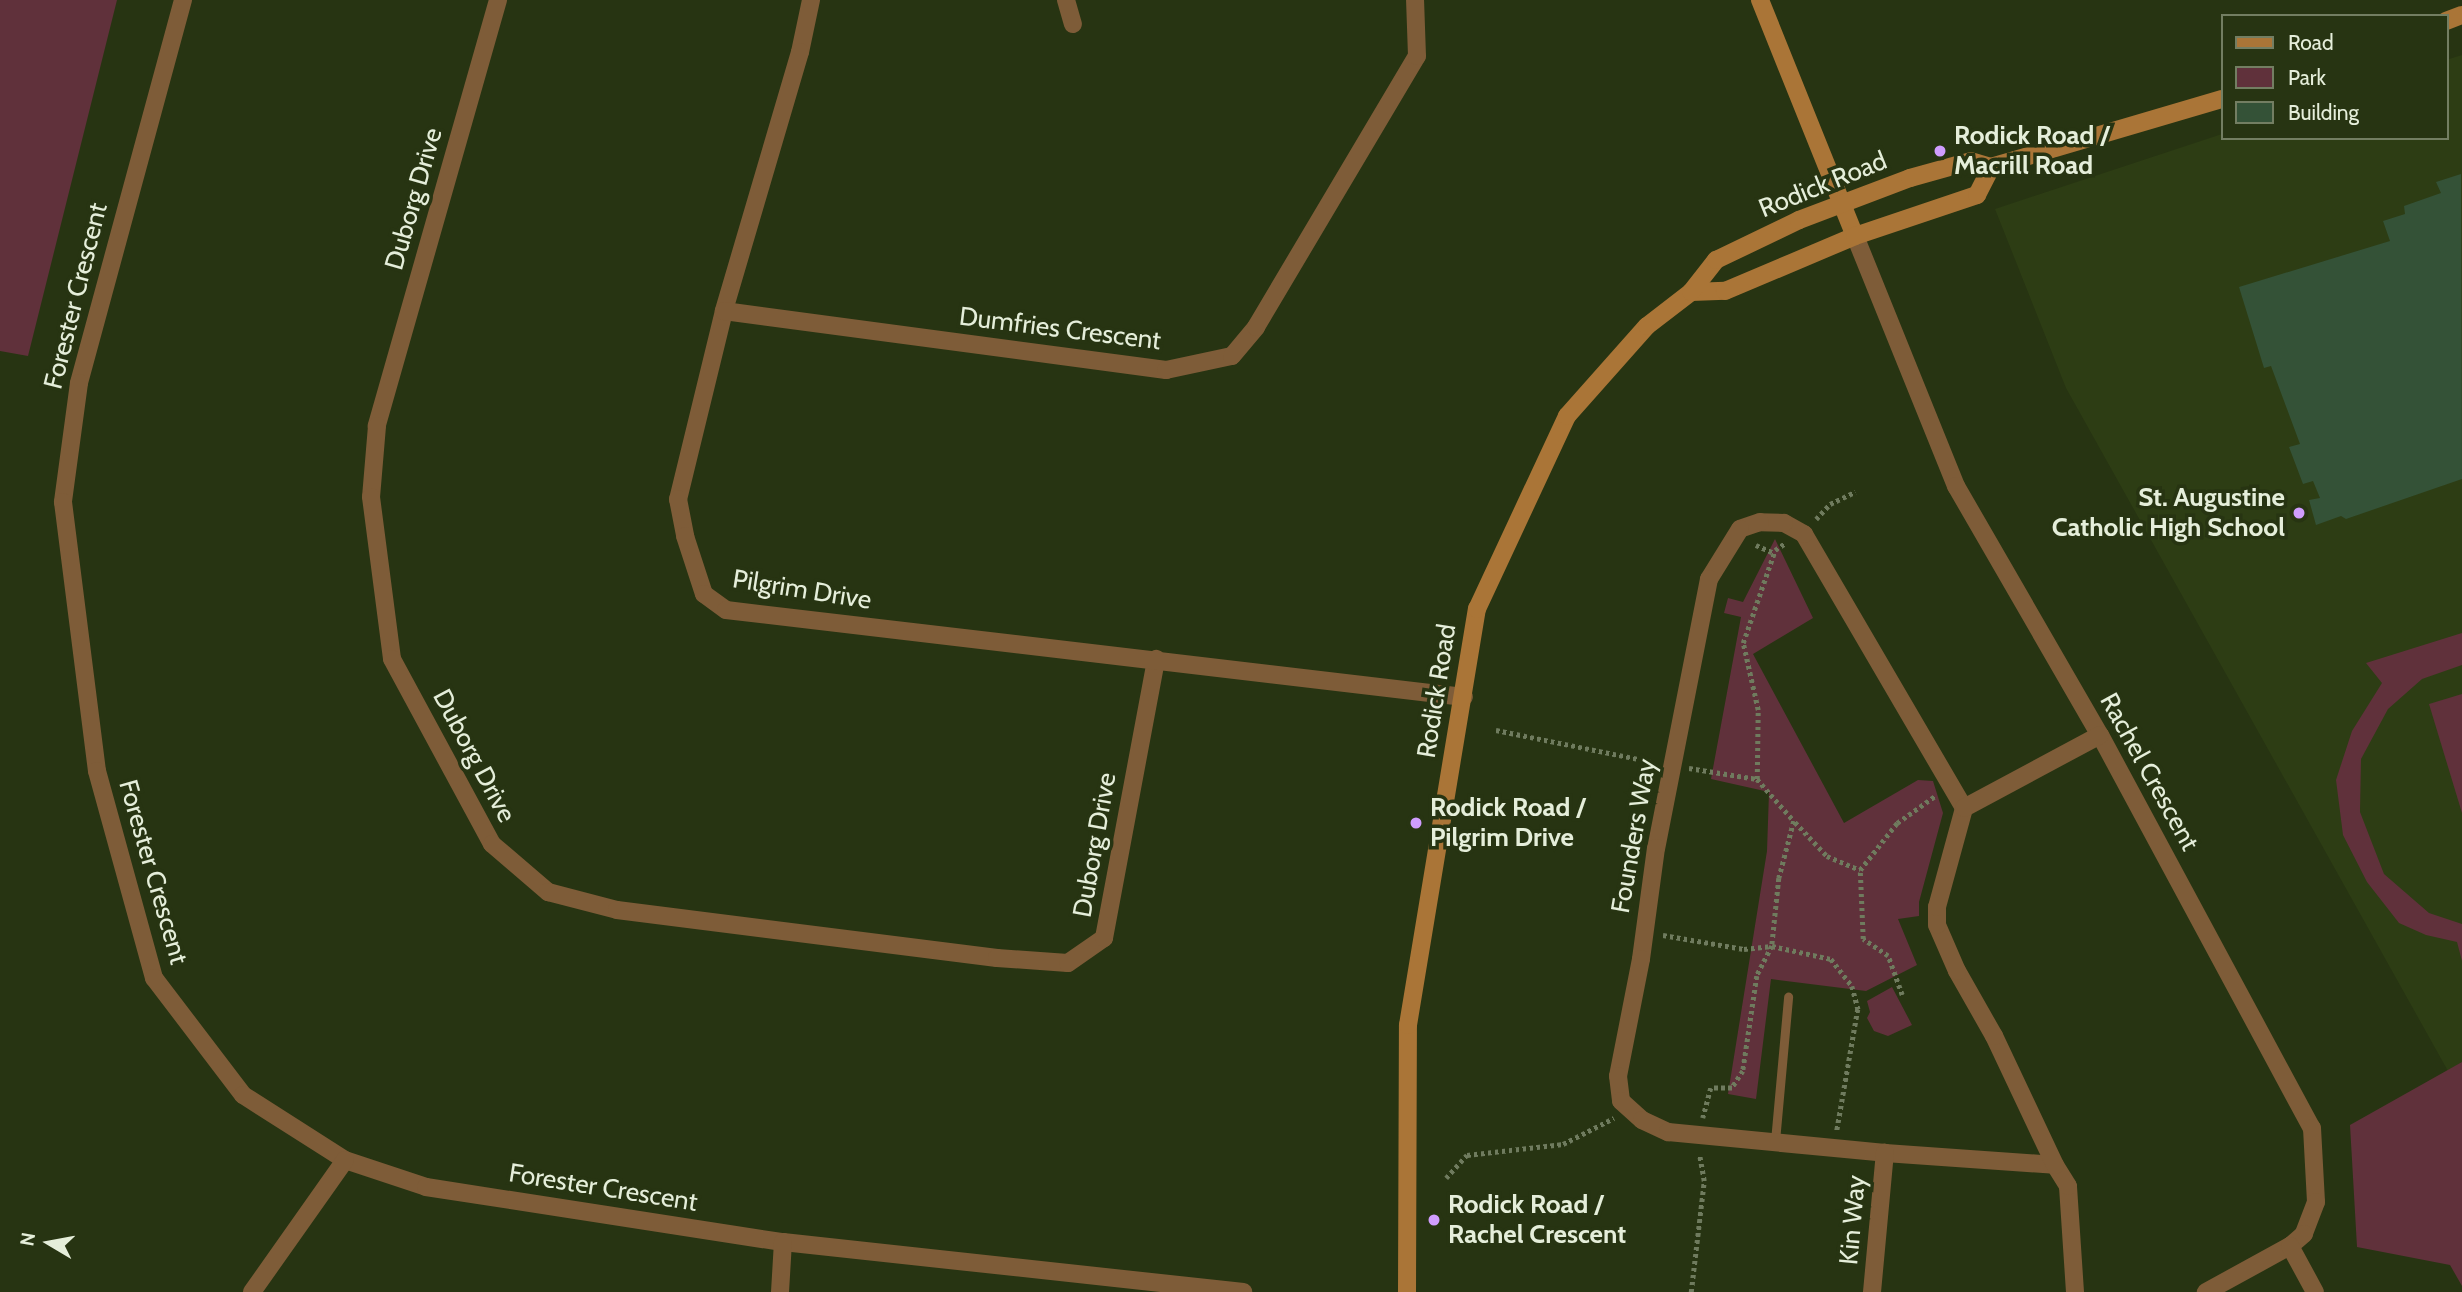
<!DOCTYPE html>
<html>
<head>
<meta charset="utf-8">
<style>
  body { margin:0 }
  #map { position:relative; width:2462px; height:1292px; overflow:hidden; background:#273412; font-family:Cabin,sans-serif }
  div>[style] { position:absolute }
  .built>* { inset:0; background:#2d3d14 }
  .green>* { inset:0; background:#60313b }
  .building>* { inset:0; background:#345237 }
  .path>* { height:4.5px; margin-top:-2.25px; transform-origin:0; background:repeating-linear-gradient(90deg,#6f7b5e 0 3.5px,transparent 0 7px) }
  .lane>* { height:9px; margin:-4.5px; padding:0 4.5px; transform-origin:4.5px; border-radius:4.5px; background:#7e5c38 }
  .street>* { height:18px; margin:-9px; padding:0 9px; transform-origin:9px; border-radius:9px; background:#7e5c38 }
  .secondary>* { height:18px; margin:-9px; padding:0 9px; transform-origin:9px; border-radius:9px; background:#aa7537 }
  .dots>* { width:19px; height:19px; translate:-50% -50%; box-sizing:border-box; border:4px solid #273412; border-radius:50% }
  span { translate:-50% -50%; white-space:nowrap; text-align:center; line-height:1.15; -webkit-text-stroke:7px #273412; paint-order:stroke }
  .poi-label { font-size:26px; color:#e5eeda; font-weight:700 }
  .left { translate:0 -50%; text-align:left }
  .right { translate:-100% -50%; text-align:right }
  .street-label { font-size:26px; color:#e5eeda }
  .legend { position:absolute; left:2221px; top:14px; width:228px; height:126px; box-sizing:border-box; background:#273412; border:2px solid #737e62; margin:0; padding:9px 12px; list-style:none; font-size:21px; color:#e5eeda }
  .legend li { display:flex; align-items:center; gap:14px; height:35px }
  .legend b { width:35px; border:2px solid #737e62 }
  .north { position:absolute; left:14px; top:1208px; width:70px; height:70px; -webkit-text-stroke:5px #273412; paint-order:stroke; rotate:280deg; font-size:19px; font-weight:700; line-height:28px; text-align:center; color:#e5eeda }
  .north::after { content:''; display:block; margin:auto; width:24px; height:32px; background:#e5eeda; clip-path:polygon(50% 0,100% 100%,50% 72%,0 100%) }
</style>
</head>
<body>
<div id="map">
  <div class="built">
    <div style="clip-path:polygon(2462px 55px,2462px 1062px,2448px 1071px,2066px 388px,1995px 209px,2222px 134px,2222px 138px,2446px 138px,2446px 60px)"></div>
  </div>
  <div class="green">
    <div style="clip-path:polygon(0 0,117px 0,28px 356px,0 351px)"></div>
    <div style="clip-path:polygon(1775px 539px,1813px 618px,1753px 654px,1844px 823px,1918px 780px,1933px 781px,1943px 813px,1919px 902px,1919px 916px,1898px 919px,1917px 965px,1866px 991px,1771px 979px,1756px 1099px,1728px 1094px,1767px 851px,1769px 792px,1711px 779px,1741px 617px,1724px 613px,1728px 598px,1743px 602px)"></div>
    <div style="clip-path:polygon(2462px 633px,2462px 665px,2422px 679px,2388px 709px,2361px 759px,2360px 812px,2384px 874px,2429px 913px,2462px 924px,2462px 961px,2457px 942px,2426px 935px,2399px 923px,2367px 882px,2343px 835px,2336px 780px,2352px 731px,2382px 683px,2366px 663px)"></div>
    <div style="clip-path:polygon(2462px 694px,2462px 813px,2429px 704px)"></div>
    <div style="clip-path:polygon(1892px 987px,1912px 1025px,1888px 1036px,1874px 1031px,1867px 1018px,1870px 1012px,1867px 1001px)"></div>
    <div style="clip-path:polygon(2462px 1062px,2462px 1286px,2450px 1265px,2357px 1247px,2350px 1125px)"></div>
  </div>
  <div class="building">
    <div style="clip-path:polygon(2461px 174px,2462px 479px,2346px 519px,2341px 516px,2316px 525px,2309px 500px,2320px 498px,2313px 481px,2303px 484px,2289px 447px,2300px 444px,2271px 366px,2264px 368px,2239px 287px,2390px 241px,2383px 221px,2405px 214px,2404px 206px,2441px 193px,2436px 182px)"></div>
  </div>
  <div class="path">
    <div style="left:1816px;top:519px;width:21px;rotate:-47deg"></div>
    <div style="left:1830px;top:504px;width:28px;rotate:-26deg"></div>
    <div style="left:1756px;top:545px;width:20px;rotate:24deg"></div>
    <div style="left:1496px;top:730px;width:160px;rotate:11.5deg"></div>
    <div style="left:1689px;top:768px;width:69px;rotate:9.2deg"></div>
    <div style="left:1757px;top:779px;width:56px;rotate:48.6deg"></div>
    <div style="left:1794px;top:821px;width:59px;rotate:104.7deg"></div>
    <div style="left:1779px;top:878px;width:68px;rotate:95.9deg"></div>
    <div style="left:1772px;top:946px;width:34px;rotate:117deg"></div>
    <div style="left:1757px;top:976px;width:96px;rotate:98.4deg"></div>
    <div style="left:1743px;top:1071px;width:20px;rotate:123deg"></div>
    <div style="left:1732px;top:1088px;width:21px;rotate:180deg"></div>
    <div style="left:1711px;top:1088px;width:31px;rotate:105deg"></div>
    <div style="left:1757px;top:779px;width:69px;rotate:-89.2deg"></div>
    <div style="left:1758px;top:710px;width:69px;rotate:-102.6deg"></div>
    <div style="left:1743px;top:643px;width:98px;rotate:-71deg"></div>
    <div style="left:1775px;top:550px;width:11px;rotate:-34deg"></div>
    <div style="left:1795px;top:822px;width:47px;rotate:46.7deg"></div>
    <div style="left:1827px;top:856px;width:36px;rotate:23deg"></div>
    <div style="left:1663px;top:935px;width:82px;rotate:9.8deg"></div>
    <div style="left:1744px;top:949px;width:28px;rotate:-6deg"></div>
    <div style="left:1772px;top:946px;width:60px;rotate:12.4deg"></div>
    <div style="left:1831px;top:959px;width:34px;rotate:52deg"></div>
    <div style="left:1852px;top:986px;width:24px;rotate:75deg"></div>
    <div style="left:1858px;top:1009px;width:123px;rotate:99.8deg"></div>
    <div style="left:1902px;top:995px;width:41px;rotate:-109.7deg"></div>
    <div style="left:1888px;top:956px;width:30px;rotate:-146deg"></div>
    <div style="left:1863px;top:939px;width:69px;rotate:-92.5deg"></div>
    <div style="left:1860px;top:870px;width:60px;rotate:-51.8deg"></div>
    <div style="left:1897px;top:823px;width:47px;rotate:-35.4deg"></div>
    <div style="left:1446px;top:1178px;width:31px;rotate:-48deg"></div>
    <div style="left:1467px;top:1155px;width:97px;rotate:-6.5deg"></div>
    <div style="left:1563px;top:1144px;width:57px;rotate:-27deg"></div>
    <div style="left:1691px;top:1292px;width:112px;rotate:-83.3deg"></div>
    <div style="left:1704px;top:1181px;width:27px;rotate:-100deg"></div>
  </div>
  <div class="lane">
    <div style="left:1775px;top:1141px;width:145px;rotate:-84.8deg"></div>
  </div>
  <div class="street">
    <div style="left:183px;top:0;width:397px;rotate:105.2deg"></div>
    <div style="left:79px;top:383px;width:120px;rotate:97.7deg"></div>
    <div style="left:63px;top:502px;width:271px;rotate:82.8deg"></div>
    <div style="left:97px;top:771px;width:215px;rotate:74.6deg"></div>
    <div style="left:154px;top:978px;width:147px;rotate:52.7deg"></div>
    <div style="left:243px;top:1095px;width:121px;rotate:32.5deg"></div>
    <div style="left:345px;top:1160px;width:85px;rotate:18.4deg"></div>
    <div style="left:426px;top:1187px;width:361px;rotate:8.8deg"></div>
    <div style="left:783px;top:1242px;width:463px;rotate:6.2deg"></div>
    <div style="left:498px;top:0;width:443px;rotate:105.9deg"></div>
    <div style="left:377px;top:426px;width:71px;rotate:94.8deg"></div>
    <div style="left:371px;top:497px;width:163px;rotate:82.6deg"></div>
    <div style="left:392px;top:659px;width:210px;rotate:61.6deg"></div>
    <div style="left:492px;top:844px;width:74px;rotate:40.6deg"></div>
    <div style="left:548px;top:892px;width:71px;rotate:14.6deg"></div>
    <div style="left:617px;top:910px;width:383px;rotate:7.2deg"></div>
    <div style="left:997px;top:958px;width:71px;rotate:4deg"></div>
    <div style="left:1068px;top:963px;width:44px;rotate:-34.8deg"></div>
    <div style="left:1104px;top:938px;width:284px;rotate:-79.4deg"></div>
    <div style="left:811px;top:0;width:53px;rotate:101.9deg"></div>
    <div style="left:800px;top:52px;width:270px;rotate:106.4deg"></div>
    <div style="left:724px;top:311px;width:194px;rotate:103.7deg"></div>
    <div style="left:678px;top:499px;width:38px;rotate:79deg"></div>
    <div style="left:685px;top:536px;width:61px;rotate:71.9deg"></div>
    <div style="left:704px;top:594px;width:27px;rotate:36deg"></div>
    <div style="left:726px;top:610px;width:743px;rotate:6.72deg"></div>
    <div style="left:1066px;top:0;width:25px;rotate:74deg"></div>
    <div style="left:1855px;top:236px;width:270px;rotate:68deg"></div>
    <div style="left:1956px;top:486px;width:288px;rotate:60deg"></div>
    <div style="left:2100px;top:735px;width:447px;rotate:61.7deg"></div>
    <div style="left:2312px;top:1128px;width:74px;rotate:86.9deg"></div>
    <div style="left:2316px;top:1202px;width:34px;rotate:111deg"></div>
    <div style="left:2304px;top:1234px;width:18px;rotate:139deg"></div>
    <div style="left:2290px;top:1246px;width:96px;rotate:151.3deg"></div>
    <div style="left:724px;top:311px;width:446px;rotate:7.6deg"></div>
    <div style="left:1166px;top:370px;width:67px;rotate:-12deg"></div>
    <div style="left:1232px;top:356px;width:38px;rotate:-50deg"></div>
    <div style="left:1256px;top:327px;width:315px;rotate:-59.3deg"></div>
    <div style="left:1417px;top:56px;width:56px;rotate:-92deg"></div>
    <div style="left:1964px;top:808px;width:317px;rotate:-120.3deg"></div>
    <div style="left:1804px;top:534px;width:23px;rotate:-151deg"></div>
    <div style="left:1784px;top:523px;width:24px;rotate:-178deg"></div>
    <div style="left:1760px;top:522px;width:21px;rotate:161deg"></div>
    <div style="left:1740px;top:529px;width:59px;rotate:121.8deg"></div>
    <div style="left:1709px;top:579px;width:274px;rotate:101.1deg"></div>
    <div style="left:1656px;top:848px;width:112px;rotate:97.7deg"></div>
    <div style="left:1641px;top:959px;width:119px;rotate:101.1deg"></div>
    <div style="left:1618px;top:1076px;width:25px;rotate:83deg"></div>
    <div style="left:1621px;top:1101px;width:28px;rotate:42deg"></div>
    <div style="left:1642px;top:1120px;width:29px;rotate:25deg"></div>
    <div style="left:1668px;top:1132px;width:218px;rotate:5.5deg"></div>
    <div style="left:1885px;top:1153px;width:170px;rotate:4deg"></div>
    <div style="left:2290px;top:1246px;width:52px;rotate:61.5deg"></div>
    <div style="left:252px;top:1292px;width:161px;rotate:-54.8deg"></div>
    <div style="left:780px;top:1292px;width:50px;rotate:-86.6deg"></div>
    <div style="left:1872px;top:1292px;width:140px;rotate:-84.7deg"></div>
    <div style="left:2075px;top:1292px;width:106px;rotate:-93.8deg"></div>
    <div style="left:2068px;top:1186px;width:25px;rotate:-122deg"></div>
    <div style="left:2055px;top:1165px;width:143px;rotate:-115.3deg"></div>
    <div style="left:1994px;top:1036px;width:75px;rotate:-119.6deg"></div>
    <div style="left:1957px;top:971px;width:50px;rotate:-113.5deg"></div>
    <div style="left:1937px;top:925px;width:18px;rotate:-90deg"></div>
    <div style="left:1937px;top:907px;width:103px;rotate:-74.7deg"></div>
    <div style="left:1964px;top:808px;width:154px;rotate:-28.2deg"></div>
  </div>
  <div class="secondary">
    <div style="left:1760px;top:0;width:254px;rotate:68.1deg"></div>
    <div style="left:2446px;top:21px;width:17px;rotate:-21deg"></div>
    <div style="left:1691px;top:292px;width:34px;rotate:-2deg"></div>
    <div style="left:1725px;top:291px;width:141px;rotate:-22.9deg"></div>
    <div style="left:1855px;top:236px;width:129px;rotate:-18.6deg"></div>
    <div style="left:1977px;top:195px;width:31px;rotate:-63deg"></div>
    <div style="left:1407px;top:1292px;width:267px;rotate:-89.8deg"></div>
    <div style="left:1408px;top:1025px;width:422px;rotate:-80.6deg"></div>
    <div style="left:1477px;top:609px;width:213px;rotate:-65deg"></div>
    <div style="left:1567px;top:416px;width:120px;rotate:-48.4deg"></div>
    <div style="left:1647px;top:326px;width:56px;rotate:-37.7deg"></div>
    <div style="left:1691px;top:292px;width:41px;rotate:-52deg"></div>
    <div style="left:1716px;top:260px;width:92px;rotate:-25.7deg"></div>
    <div style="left:1799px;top:220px;width:119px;rotate:-20.7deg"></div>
    <div style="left:1910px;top:178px;width:63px;rotate:-15.6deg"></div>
    <div style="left:1971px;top:161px;width:21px;rotate:17deg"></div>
    <div style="left:1991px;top:167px;width:241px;rotate:-16.4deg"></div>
  </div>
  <div class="dots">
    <div style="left:1940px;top:151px;background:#d09dfe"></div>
    <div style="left:2299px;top:513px;background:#d09dfe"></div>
    <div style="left:1416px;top:823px;background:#d09dfe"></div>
    <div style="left:1434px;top:1220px;background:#d09dfe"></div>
  </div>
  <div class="poi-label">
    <span class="left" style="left:1954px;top:151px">Rodick Road /<br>Macrill Road</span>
    <span class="right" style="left:2285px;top:513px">St. Augustine<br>Catholic High School</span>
    <span class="left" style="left:1430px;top:823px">Rodick Road /<br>Pilgrim Drive</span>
    <span class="left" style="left:1448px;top:1220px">Rodick Road /<br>Rachel Crescent</span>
  </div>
  <div class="street-label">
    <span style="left:1823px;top:185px;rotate:-22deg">Rodick Road</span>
    <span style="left:414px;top:199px;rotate:-74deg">Duborg Drive</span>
    <span style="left:76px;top:296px;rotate:-76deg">Forester Crescent</span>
    <span style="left:1060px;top:329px;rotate:7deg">Dumfries Crescent</span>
    <span style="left:802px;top:590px;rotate:9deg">Pilgrim Drive</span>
    <span style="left:1437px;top:691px;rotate:-81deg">Rodick Road</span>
    <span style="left:474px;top:756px;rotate:62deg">Duborg Drive</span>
    <span style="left:2149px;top:772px;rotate:61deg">Rachel Crescent</span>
    <span style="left:1634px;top:836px;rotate:-80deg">Founders Way</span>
    <span style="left:1095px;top:845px;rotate:-80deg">Duborg Drive</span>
    <span style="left:153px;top:872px;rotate:74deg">Forester Crescent</span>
    <span style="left:603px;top:1188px;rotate:9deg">Forester Crescent</span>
    <span style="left:1853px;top:1220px;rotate:-85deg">Kin Way</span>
  </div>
  <ul class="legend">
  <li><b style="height:9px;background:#aa7537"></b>Road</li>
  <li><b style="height:19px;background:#60313b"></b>Park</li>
  <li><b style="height:19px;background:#345237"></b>Building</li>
  </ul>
  <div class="north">N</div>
</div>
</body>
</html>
